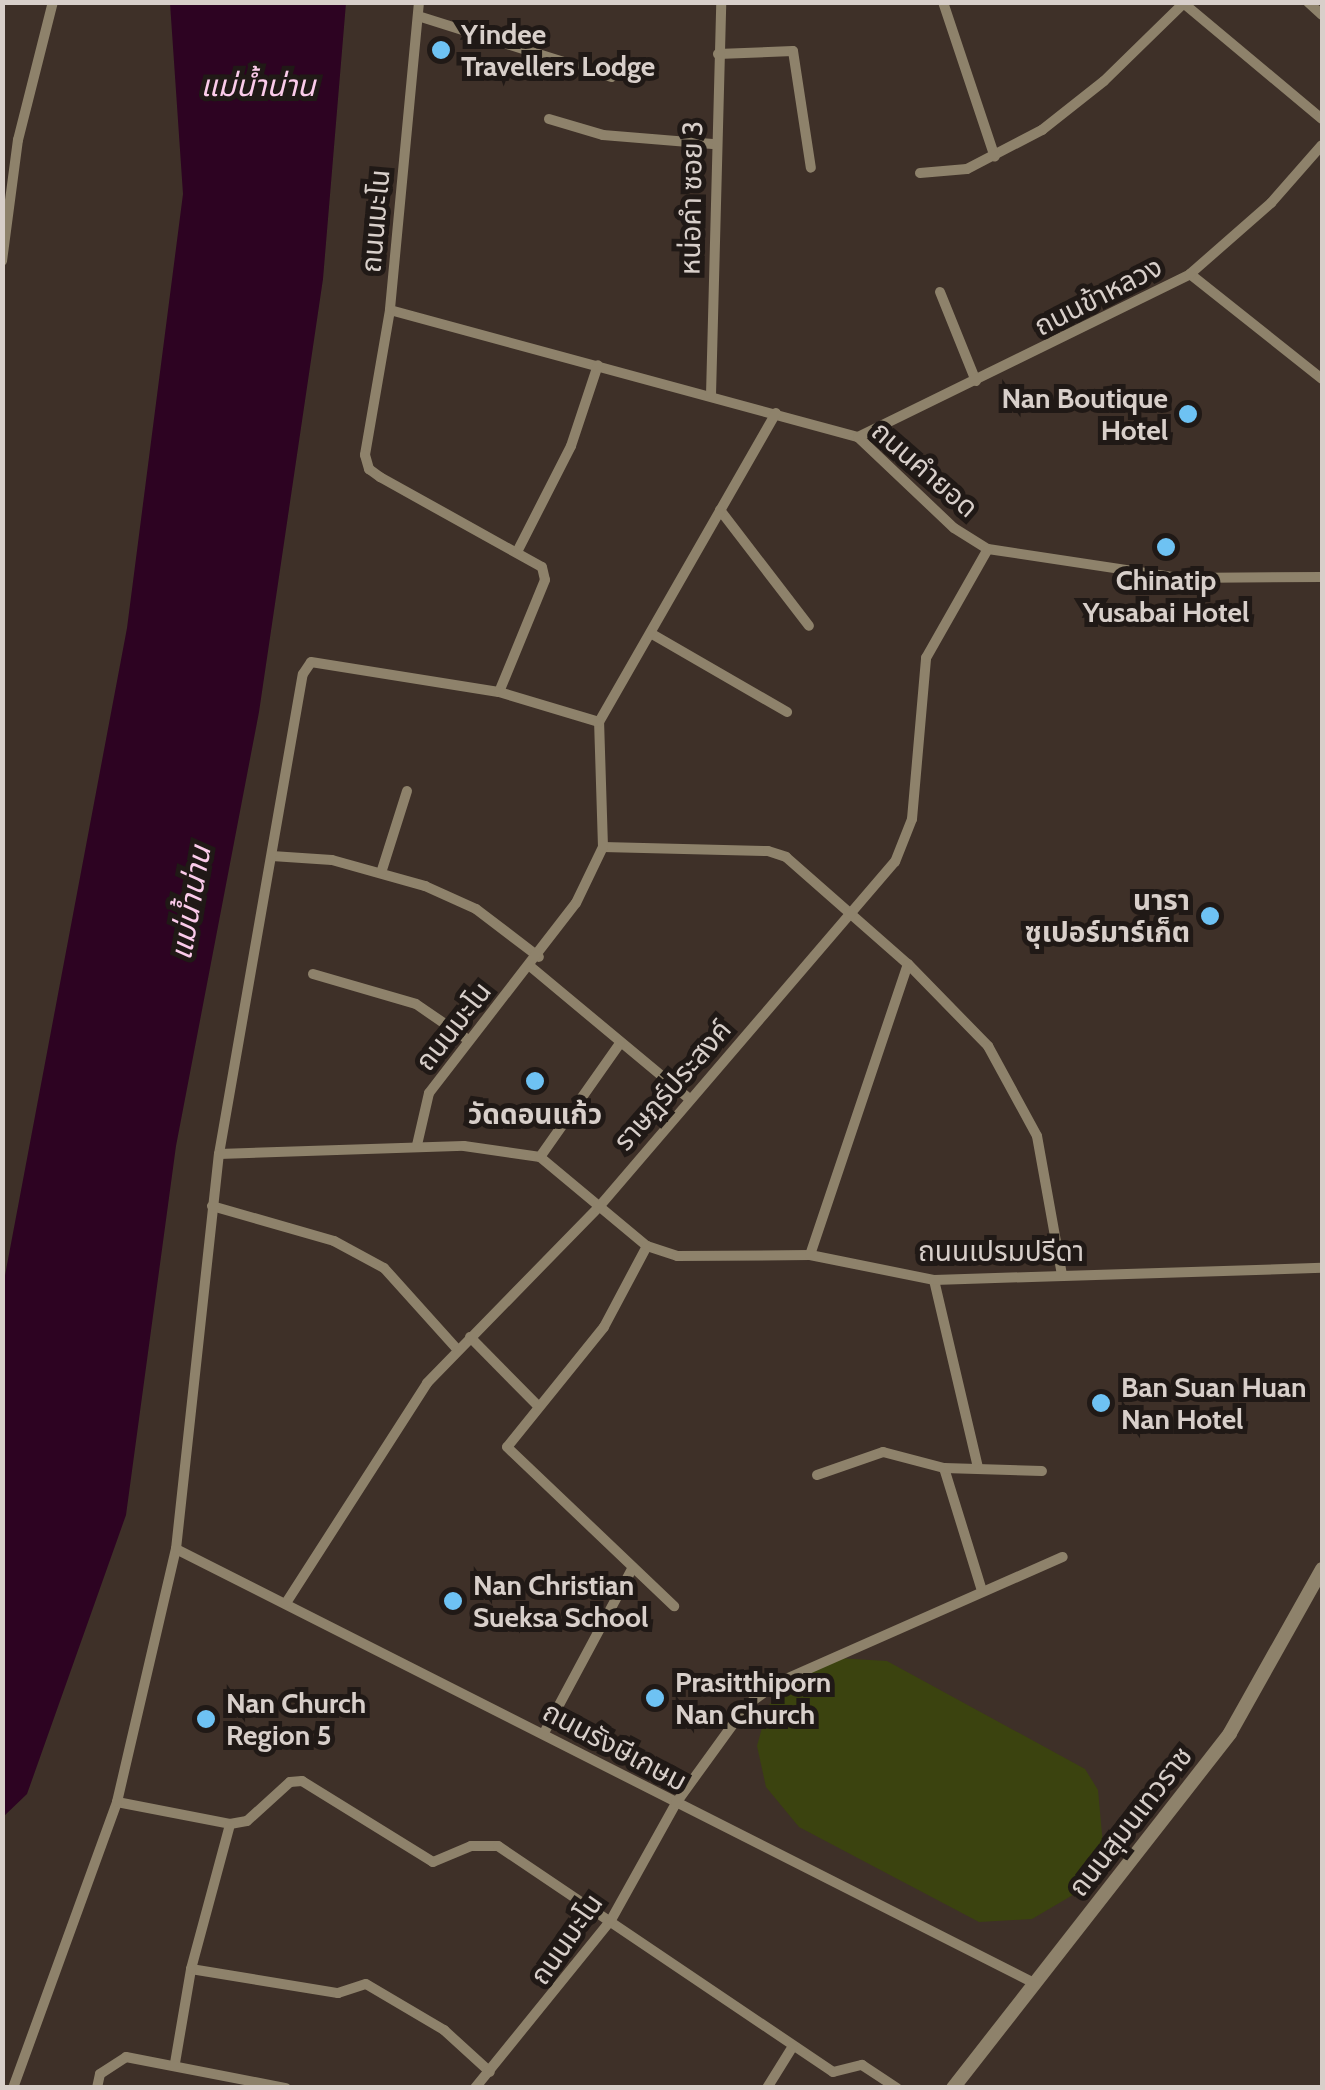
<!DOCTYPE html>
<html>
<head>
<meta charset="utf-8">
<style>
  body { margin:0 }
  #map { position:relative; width:1325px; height:2090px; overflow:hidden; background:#3e3028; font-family:Cabin,"Noto Sans Thai",sans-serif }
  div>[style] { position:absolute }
  .green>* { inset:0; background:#3b430f }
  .water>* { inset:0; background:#2d0322 }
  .minor>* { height:10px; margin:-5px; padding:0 5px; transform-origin:5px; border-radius:5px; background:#8e826b }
  .tertiary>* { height:14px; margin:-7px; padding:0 7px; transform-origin:7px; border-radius:7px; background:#8e826b }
  .dots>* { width:28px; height:28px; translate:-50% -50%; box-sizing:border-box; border:5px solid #201916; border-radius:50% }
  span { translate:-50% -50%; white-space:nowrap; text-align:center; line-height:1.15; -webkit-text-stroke:10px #201916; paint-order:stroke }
  .poi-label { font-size:28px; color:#d8cfca; font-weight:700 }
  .left { translate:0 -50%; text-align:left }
  .right { translate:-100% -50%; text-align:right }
  .street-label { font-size:28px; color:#d8cfca }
  .water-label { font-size:30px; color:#fbcbea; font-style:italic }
  .frame { position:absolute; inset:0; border:5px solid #d8cfca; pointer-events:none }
</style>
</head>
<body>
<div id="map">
  <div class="green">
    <div style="clip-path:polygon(837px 1658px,887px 1661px,1085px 1769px,1098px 1790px,1103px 1845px,1078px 1892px,1032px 1919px,979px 1922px,799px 1827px,766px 1787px,757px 1746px,768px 1706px,795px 1676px)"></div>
  </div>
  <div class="water">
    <div style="clip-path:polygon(170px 3px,346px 3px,323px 279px,259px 712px,176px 1146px,126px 1515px,27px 1794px,3px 1817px,3px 1286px,127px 628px,183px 194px)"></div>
  </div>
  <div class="minor">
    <div style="left:419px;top:2px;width:309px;rotate:95.4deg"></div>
    <div style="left:390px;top:310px;width:147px;rotate:99.8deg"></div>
    <div style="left:365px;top:455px;width:15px;rotate:74deg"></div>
    <div style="left:369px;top:469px;width:14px;rotate:36deg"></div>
    <div style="left:380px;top:477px;width:185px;rotate:29.1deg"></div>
    <div style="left:542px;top:567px;width:13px;rotate:77deg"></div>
    <div style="left:545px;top:580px;width:121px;rotate:112.3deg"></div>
    <div style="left:943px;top:2px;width:163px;rotate:71.5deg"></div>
    <div style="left:1182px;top:2px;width:182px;rotate:39.9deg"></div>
    <div style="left:1308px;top:2px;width:19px;rotate:43deg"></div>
    <div style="left:418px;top:16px;width:203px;rotate:17.5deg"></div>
    <div style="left:718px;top:54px;width:75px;rotate:-2.3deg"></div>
    <div style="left:793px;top:51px;width:118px;rotate:81.3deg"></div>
    <div style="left:549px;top:119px;width:56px;rotate:16.5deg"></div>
    <div style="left:603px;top:135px;width:110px;rotate:4.7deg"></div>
    <div style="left:920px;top:173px;width:47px;rotate:-4.9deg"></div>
    <div style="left:967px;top:169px;width:85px;rotate:-27.5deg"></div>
    <div style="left:1042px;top:130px;width:79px;rotate:-38.3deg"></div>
    <div style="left:1104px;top:81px;width:110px;rotate:-44.3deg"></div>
    <div style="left:2px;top:261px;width:122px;rotate:-82.5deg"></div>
    <div style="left:18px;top:140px;width:142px;rotate:-75.8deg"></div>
    <div style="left:1190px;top:274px;width:169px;rotate:38.5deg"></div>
    <div style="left:940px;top:292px;width:96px;rotate:68deg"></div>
    <div style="left:390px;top:310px;width:485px;rotate:15.2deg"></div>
    <div style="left:858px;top:437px;width:132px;rotate:43.5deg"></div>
    <div style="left:954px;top:528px;width:40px;rotate:32deg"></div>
    <div style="left:988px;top:549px;width:193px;rotate:8.6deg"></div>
    <div style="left:1179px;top:578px;width:143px;rotate:-0.4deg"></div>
    <div style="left:711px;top:395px;width:393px;rotate:-88.5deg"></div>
    <div style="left:858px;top:437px;width:370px;rotate:-26.1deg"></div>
    <div style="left:1190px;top:274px;width:108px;rotate:-41.2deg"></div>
    <div style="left:1271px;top:203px;width:77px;rotate:-48.7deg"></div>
    <div style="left:720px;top:510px;width:146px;rotate:52.5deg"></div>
    <div style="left:517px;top:552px;width:119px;rotate:-63deg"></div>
    <div style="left:571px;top:446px;width:85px;rotate:-71.6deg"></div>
    <div style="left:652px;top:634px;width:156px;rotate:30deg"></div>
    <div style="left:603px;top:847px;width:165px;rotate:1.4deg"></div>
    <div style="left:768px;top:851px;width:19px;rotate:18deg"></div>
    <div style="left:786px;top:857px;width:162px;rotate:41.3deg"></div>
    <div style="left:908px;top:964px;width:115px;rotate:45.7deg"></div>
    <div style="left:988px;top:1046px;width:102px;rotate:61.4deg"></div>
    <div style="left:1037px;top:1136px;width:141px;rotate:79.8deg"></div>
    <div style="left:272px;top:856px;width:60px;rotate:3.8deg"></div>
    <div style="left:332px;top:860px;width:97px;rotate:15.6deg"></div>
    <div style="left:425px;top:886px;width:56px;rotate:24.3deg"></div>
    <div style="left:476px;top:909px;width:79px;rotate:37.3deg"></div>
    <div style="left:381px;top:873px;width:86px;rotate:-72.4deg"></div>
    <div style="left:531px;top:967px;width:203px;rotate:39.8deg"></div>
    <div style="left:313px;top:974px;width:107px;rotate:16.2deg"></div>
    <div style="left:416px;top:1004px;width:62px;rotate:34.5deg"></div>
    <div style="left:417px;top:1145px;width:53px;rotate:-77deg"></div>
    <div style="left:429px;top:1093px;width:240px;rotate:-52.3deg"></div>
    <div style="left:576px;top:903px;width:62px;rotate:-64.3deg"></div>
    <div style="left:603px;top:847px;width:125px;rotate:-91.8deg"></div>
    <div style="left:599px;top:722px;width:356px;rotate:-60.2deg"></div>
    <div style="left:219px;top:1154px;width:487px;rotate:-80.1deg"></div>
    <div style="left:303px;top:674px;width:14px;rotate:-56deg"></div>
    <div style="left:311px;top:662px;width:190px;rotate:9.1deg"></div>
    <div style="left:499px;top:692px;width:104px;rotate:16.7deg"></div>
    <div style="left:540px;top:1157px;width:139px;rotate:-54.9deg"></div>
    <div style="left:212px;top:1206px;width:127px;rotate:16deg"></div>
    <div style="left:334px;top:1241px;width:57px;rotate:28.4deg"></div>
    <div style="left:384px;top:1268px;width:109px;rotate:48deg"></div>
    <div style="left:647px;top:1246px;width:92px;rotate:118deg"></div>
    <div style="left:604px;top:1327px;width:154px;rotate:128.9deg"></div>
    <div style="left:507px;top:1447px;width:231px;rotate:43.6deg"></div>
    <div style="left:810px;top:1255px;width:307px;rotate:-71.4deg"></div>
    <div style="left:934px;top:1280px;width:192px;rotate:76.8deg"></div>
    <div style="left:470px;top:1337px;width:98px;rotate:45.4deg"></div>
    <div style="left:944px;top:1468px;width:129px;rotate:72.8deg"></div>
    <div style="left:817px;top:1475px;width:70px;rotate:-19.2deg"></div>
    <div style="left:883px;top:1452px;width:63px;rotate:14.7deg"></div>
    <div style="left:944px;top:1468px;width:98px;rotate:1.8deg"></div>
    <div style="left:176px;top:1549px;width:962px;rotate:26.83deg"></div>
    <div style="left:286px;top:1603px;width:261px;rotate:-57.3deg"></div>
    <div style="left:427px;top:1383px;width:245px;rotate:-45.7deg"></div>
    <div style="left:598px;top:1208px;width:456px;rotate:-49.4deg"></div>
    <div style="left:895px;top:862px;width:46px;rotate:-68.4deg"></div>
    <div style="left:912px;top:819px;width:162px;rotate:-85deg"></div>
    <div style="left:926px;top:658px;width:125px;rotate:-60.4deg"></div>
    <div style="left:544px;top:1733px;width:188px;rotate:-61.8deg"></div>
    <div style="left:117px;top:1802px;width:115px;rotate:11deg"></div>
    <div style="left:230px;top:1824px;width:17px;rotate:-10deg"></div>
    <div style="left:247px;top:1821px;width:58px;rotate:-42.2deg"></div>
    <div style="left:290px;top:1782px;width:12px;rotate:-5deg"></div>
    <div style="left:302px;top:1781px;width:154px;rotate:31.7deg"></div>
    <div style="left:433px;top:1862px;width:41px;rotate:-22.8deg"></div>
    <div style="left:471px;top:1846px;width:27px"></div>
    <div style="left:498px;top:1846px;width:404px;rotate:34deg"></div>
    <div style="left:833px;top:2072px;width:30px;rotate:-14deg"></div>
    <div style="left:862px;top:2065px;width:42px;rotate:33.3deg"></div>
    <div style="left:191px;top:1969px;width:149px;rotate:9.3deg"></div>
    <div style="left:338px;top:1993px;width:29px;rotate:-18deg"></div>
    <div style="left:366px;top:1984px;width:91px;rotate:30.5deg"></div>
    <div style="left:444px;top:2030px;width:62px;rotate:42.4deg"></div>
    <div style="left:175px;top:2063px;width:95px;rotate:-80.3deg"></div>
    <div style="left:191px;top:1969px;width:150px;rotate:-74.9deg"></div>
    <div style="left:13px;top:2088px;width:304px;rotate:-70deg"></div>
    <div style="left:117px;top:1802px;width:260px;rotate:-76.9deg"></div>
    <div style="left:176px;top:1549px;width:397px;rotate:-83.8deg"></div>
    <div style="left:219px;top:1154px;width:245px;rotate:-1.9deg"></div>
    <div style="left:464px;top:1146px;width:77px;rotate:8.2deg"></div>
    <div style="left:540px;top:1157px;width:139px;rotate:39.8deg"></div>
    <div style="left:647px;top:1246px;width:32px;rotate:18deg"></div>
    <div style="left:677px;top:1256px;width:133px;rotate:-0.4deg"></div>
    <div style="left:810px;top:1255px;width:126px;rotate:11.4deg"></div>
    <div style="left:934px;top:1280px;width:388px;rotate:-1.8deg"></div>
    <div style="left:97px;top:2088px;width:14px;rotate:-78deg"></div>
    <div style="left:100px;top:2074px;width:31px;rotate:-33deg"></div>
    <div style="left:126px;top:2057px;width:163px;rotate:11deg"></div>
    <div style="left:475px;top:2088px;width:216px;rotate:-51deg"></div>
    <div style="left:611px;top:1920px;width:134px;rotate:-60.9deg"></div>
    <div style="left:676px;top:1803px;width:121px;rotate:-54.1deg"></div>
    <div style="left:747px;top:1705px;width:39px;rotate:-36deg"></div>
    <div style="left:779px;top:1682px;width:310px;rotate:-23.8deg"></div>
    <div style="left:767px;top:2088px;width:49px;rotate:-58.2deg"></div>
  </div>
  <div class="tertiary">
    <div style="left:953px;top:2088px;width:450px;rotate:-52deg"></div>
    <div style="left:1230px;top:1733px;width:188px;rotate:-60.7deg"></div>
  </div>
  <div class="dots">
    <div style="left:441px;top:50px;background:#6ec2f3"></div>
    <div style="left:1188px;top:414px;background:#6ec2f3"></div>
    <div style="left:1166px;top:547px;background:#6ec2f3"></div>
    <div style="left:1210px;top:916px;background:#6ec2f3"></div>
    <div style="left:535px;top:1081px;background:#6ec2f3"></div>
    <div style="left:1101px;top:1403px;background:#6ec2f3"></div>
    <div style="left:453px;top:1601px;background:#6ec2f3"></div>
    <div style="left:655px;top:1698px;background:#6ec2f3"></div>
    <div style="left:206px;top:1719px;background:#6ec2f3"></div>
  </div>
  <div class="poi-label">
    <span class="left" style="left:461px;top:50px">Yindee<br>Travellers Lodge</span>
    <span class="right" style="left:1168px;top:414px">Nan Boutique<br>Hotel</span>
    <span style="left:1166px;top:596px">Chinatip<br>Yusabai Hotel</span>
    <span class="right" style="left:1190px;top:916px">นารา<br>ซุเปอร์มาร์เก็ต</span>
    <span style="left:535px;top:1114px">วัดดอนแก้ว</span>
    <span class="left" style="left:1121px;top:1403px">Ban Suan Huan<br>Nan Hotel</span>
    <span class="left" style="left:473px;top:1601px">Nan Christian<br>Sueksa School</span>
    <span class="left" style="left:675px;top:1698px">Prasitthiporn<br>Nan Church</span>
    <span class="left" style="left:226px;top:1719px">Nan Church<br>Region 5</span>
  </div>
  <div class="street-label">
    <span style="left:691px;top:198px;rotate:-89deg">หน่อคำ ซอย 3</span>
    <span style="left:375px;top:221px;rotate:-85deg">ถนนมะโน</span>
    <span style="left:1098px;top:296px;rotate:-27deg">ถนนข้าหลวง</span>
    <span style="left:925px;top:469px;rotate:41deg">ถนนคำยอด</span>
    <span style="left:453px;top:1026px;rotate:-52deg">ถนนมะโน</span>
    <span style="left:672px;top:1085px;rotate:-49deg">ราษฎร์ประสงค์</span>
    <span style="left:1001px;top:1251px">ถนนเปรมปรีดา</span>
    <span style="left:615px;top:1746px;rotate:28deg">ถนนรังษีเกษม</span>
    <span style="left:1130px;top:1821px;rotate:-52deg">ถนนสุมนเทวราช</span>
    <span style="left:566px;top:1939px;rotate:-55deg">ถนนมะโน</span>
  </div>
  <div class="water-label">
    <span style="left:258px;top:86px">แม่น้ำน่าน</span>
    <span style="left:191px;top:903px;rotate:-80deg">แม่น้ำน่าน</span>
  </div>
  <div class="frame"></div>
</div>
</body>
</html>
